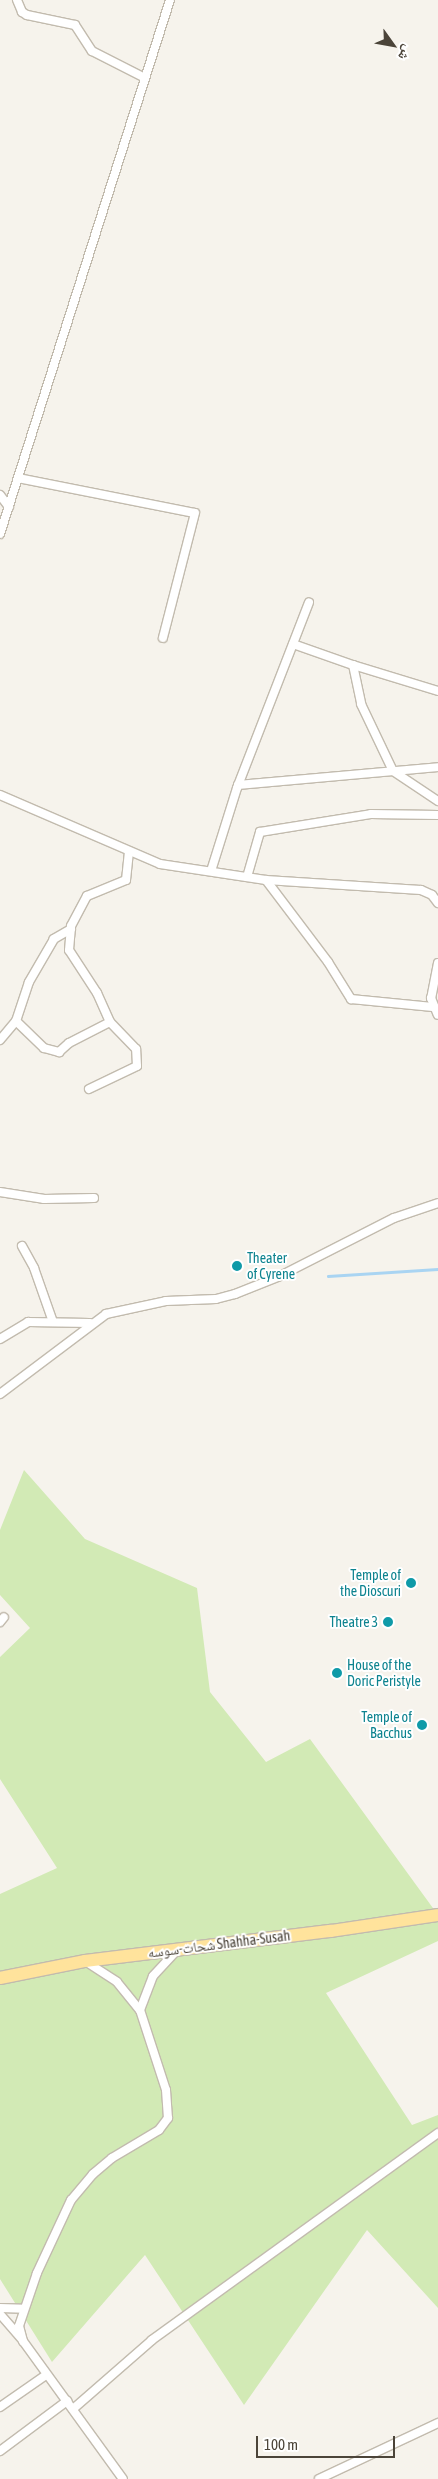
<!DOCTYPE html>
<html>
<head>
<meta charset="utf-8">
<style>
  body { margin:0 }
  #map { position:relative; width:438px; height:2479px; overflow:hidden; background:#f6f3ec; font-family:"Asap Condensed","Noto Naskh Arabic",sans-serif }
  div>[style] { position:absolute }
  .green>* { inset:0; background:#d2eab5 }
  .stream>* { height:2.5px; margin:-1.25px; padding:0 1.25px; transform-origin:1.25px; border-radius:1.25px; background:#a9d4f2 }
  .roads { filter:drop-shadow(1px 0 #c2bbae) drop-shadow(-1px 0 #c2bbae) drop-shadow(0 1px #c2bbae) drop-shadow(0 -1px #c2bbae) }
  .street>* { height:8px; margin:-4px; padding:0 4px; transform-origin:4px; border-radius:4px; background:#fff }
  .primary>* { height:12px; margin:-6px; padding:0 6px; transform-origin:6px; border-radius:6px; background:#ffe39c }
  .dots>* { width:14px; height:14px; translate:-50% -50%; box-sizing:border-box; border:2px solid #fff; border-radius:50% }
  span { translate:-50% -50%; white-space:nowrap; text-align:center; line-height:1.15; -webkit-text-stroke:4px #fff; paint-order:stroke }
  .culture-label { font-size:14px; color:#0d838f }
  .left { translate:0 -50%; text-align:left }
  .right { translate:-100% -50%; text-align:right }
  .street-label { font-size:14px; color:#4b4439 }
  .north { position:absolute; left:368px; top:20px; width:50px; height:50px; -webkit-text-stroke:4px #fff; paint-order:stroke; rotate:122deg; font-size:14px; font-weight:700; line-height:20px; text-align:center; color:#4b4439 }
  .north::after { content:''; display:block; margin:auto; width:18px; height:22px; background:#4b4439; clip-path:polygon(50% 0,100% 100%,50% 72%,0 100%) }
  .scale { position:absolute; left:256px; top:2436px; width:139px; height:22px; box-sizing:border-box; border:2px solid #4b4439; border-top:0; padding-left:6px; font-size:15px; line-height:18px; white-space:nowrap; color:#4b4439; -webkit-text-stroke:4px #fff; paint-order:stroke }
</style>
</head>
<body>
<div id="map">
  <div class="green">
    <div style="clip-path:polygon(24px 1470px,85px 1539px,197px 1588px,210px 1692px,266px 1762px,310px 1739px,438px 1915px,438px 1941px,326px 1993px,412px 2125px,438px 2115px,438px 2308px,367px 2230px,244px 2405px,145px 2255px,52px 2362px,0 2279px,0 1894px,57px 1868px,0 1779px,0 1657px,30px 1628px,0 1595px,0 1530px)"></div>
  </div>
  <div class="stream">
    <div style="left:328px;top:1276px;width:110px;rotate:-3.6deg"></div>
  </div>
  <div class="roads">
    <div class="street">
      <div style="left:17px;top:0;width:13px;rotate:67deg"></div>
      <div style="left:22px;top:12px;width:6px;rotate:31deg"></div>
      <div style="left:27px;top:15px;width:49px;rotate:11.8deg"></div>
      <div style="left:75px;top:25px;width:31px;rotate:57deg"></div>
      <div style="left:92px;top:51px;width:59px;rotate:27deg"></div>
      <div style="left:18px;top:478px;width:180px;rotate:11.2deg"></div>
      <div style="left:195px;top:513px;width:129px;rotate:104.4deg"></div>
      <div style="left:0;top:495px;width:15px;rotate:53deg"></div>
      <div style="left:0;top:534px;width:560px;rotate:-72.34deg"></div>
      <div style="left:293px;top:644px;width:64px;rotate:19.3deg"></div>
      <div style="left:353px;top:665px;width:40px;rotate:78deg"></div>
      <div style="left:361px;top:704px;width:74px;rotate:64.5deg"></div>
      <div style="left:393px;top:771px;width:54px;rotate:33.7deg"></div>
      <div style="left:353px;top:665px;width:89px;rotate:17deg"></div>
      <div style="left:238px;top:785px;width:201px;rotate:-5.1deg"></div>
      <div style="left:0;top:795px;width:174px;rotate:23.3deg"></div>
      <div style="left:160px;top:864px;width:107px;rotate:8.6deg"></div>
      <div style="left:266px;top:880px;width:155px;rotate:3.7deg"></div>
      <div style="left:421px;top:890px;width:12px;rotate:24deg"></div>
      <div style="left:432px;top:895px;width:10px;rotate:53deg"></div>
      <div style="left:211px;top:871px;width:87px;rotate:-72.6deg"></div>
      <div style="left:237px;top:788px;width:199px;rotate:-68.8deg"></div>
      <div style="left:247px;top:877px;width:47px;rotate:-73.9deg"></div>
      <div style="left:260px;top:832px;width:112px;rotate:-9.2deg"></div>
      <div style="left:371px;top:814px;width:67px;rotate:0.9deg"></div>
      <div style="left:266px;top:880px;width:103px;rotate:52.9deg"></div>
      <div style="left:328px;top:962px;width:44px;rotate:58.1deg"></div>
      <div style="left:351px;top:999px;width:82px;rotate:5.6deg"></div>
      <div style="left:71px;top:929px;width:20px;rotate:150deg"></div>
      <div style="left:54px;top:939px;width:50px;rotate:120.2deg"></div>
      <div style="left:29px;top:982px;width:41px;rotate:108.4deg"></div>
      <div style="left:16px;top:1021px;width:39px;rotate:44deg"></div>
      <div style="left:44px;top:1048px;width:16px;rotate:15deg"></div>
      <div style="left:59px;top:1052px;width:13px;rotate:-42deg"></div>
      <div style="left:69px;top:1043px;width:46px;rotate:-27.1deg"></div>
      <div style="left:438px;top:963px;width:36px;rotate:101deg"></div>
      <div style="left:431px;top:998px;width:18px;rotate:68deg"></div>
      <div style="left:0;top:1040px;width:25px;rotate:-50deg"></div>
      <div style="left:89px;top:1089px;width:53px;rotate:-25.6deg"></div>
      <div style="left:137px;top:1066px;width:17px;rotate:-93deg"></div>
      <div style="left:136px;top:1049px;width:37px;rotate:-134deg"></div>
      <div style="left:110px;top:1022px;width:32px;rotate:-114deg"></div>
      <div style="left:97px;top:993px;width:51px;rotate:-123.1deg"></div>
      <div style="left:69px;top:950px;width:24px;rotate:-85deg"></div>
      <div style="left:71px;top:926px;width:34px;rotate:-62deg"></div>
      <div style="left:87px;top:896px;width:42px;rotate:-22.3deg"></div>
      <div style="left:126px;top:880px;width:29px;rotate:-84deg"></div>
      <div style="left:0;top:1192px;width:45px;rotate:9deg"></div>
      <div style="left:44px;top:1199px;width:50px;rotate:-1.1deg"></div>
      <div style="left:22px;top:1246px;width:25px;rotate:61deg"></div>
      <div style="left:34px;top:1268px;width:57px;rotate:70.6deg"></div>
      <div style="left:0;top:1339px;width:33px;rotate:-31deg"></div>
      <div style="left:28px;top:1322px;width:62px;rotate:0.9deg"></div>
      <div style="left:0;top:1394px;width:133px;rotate:-37deg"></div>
      <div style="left:106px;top:1314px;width:61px;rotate:-12.2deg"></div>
      <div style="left:166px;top:1301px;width:50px;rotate:-2.3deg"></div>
      <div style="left:216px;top:1299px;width:20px;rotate:-15deg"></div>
      <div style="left:235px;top:1294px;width:48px;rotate:-21.8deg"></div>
      <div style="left:280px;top:1276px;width:128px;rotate:-27deg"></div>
      <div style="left:394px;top:1218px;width:46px;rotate:-18.8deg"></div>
      <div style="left:0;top:1622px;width:6px;rotate:-51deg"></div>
      <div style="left:85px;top:1961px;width:38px;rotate:33deg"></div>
      <div style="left:117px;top:1982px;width:36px;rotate:51deg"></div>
      <div style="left:140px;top:2010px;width:84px;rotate:72deg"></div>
      <div style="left:166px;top:2090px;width:28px;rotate:86deg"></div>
      <div style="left:168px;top:2118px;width:15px;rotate:127deg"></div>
      <div style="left:159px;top:2130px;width:55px;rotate:149.2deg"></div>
      <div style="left:112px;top:2158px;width:25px;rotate:140deg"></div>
      <div style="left:93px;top:2174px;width:34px;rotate:130deg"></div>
      <div style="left:71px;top:2200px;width:81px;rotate:115deg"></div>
      <div style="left:37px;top:2273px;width:56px;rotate:108.8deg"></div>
      <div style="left:19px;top:2326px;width:16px;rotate:75deg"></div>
      <div style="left:23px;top:2341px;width:170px;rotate:54.1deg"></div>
      <div style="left:140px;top:2010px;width:36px;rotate:-69deg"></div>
      <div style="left:153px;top:1976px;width:34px;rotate:-47deg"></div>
      <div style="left:0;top:2308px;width:24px;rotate:2deg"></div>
      <div style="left:0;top:2314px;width:33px;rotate:49deg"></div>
      <div style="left:0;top:2407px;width:56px;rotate:-34.8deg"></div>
      <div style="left:73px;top:2409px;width:105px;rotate:-41.1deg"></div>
      <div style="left:152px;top:2340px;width:353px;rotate:-35.9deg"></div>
      <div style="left:0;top:2451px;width:84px;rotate:-36.7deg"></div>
      <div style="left:319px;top:2479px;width:132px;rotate:-25.2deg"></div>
    </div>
    <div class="primary">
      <div style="left:0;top:1978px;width:87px;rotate:-11.3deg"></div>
      <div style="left:85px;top:1961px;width:248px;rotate:-7deg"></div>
      <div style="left:331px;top:1931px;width:108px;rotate:-8.5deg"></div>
    </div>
  </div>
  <div class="dots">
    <div style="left:237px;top:1266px;background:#0f9aa8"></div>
    <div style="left:411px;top:1583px;background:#0f9aa8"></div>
    <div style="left:388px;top:1622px;background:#0f9aa8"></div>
    <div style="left:337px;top:1673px;background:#0f9aa8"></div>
    <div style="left:422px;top:1725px;background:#0f9aa8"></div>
  </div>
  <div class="culture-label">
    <span class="left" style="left:247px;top:1266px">Theater<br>of Cyrene</span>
    <span class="right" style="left:401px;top:1583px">Temple of<br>the Dioscuri</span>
    <span class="right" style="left:378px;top:1622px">Theatre 3</span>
    <span class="left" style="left:347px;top:1673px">House of the<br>Doric Peristyle</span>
    <span class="right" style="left:412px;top:1725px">Temple of<br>Bacchus</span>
  </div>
  <div class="street-label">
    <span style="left:219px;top:1944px;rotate:-7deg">شحات-سوسه Shahha-Susah</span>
  </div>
  <div class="north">ش</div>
  <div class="scale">100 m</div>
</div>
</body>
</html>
